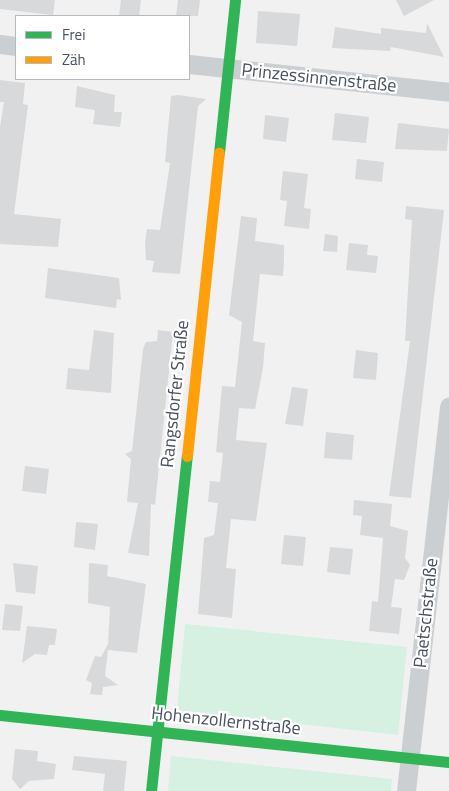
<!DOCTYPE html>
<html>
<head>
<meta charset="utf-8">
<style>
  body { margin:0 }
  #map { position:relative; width:449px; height:791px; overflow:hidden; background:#f1f1f1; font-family:"Titillium Web",sans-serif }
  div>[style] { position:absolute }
  .green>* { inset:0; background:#d6f0e2 }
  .building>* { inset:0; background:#d8d9db }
  .street>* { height:19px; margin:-9.5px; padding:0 9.5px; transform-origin:9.5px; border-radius:9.5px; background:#cccfd2 }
  .fast>* { height:11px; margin:-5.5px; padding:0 5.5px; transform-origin:5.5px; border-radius:5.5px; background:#30b455 }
  .slow>* { height:11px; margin:-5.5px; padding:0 5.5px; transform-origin:5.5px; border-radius:5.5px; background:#ff9f0a }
  span { translate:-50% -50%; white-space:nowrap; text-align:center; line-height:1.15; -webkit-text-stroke:4.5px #fff; paint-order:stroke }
  .street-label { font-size:18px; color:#48515d }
  .legend { position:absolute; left:15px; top:15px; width:175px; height:65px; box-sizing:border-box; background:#fff; border:1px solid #b6b9be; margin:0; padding:6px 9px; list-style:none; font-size:15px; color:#48515d }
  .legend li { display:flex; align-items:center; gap:10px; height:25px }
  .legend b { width:25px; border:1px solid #b6b9be }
</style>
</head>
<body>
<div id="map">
  <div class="green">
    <div style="clip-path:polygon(185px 624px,407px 647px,398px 735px,177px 710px)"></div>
    <div style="clip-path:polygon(171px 756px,392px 779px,391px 791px,168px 791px)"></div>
  </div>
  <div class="building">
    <div style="clip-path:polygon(0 0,55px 0,53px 15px,0 9px)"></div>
    <div style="clip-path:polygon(121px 0,141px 0,139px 16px,119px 16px)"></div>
    <div style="clip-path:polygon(178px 0,200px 0,198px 16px,176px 16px)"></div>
    <div style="clip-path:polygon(396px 0,434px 0,404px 16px)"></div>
    <div style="clip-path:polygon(258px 11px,300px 14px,297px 46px,256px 43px)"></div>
    <div style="clip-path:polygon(427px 23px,444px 57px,391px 47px,390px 51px,332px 48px,335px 27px,381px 34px,381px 28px,426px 33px)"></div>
    <div style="clip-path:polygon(0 80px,25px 83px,23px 104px,28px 105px,14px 214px,61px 219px,58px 247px,0 244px,0 127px,4px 102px,0 102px)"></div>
    <div style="clip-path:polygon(77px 86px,115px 95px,114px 112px,122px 112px,120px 127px,93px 124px,95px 110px,75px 107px)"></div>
    <div style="clip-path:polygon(178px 95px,206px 99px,198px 106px,180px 274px,152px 272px,154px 261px,146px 260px,145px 243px,147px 229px,160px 230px,170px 163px,165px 162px,171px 96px)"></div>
    <div style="clip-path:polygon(335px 113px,369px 117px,366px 143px,332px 140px)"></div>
    <div style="clip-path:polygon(265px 115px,289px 118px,286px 142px,263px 139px)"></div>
    <div style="clip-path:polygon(398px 123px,449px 129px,447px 151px,395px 149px)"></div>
    <div style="clip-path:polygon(357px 159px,384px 162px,382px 182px,355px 179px)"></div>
    <div style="clip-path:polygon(283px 171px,308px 174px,304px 208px,311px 209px,309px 229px,284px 226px,287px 201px,280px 200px)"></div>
    <div style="clip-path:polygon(406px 206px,444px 210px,411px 498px,389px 496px,410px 341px,405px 341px,412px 220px,405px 219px)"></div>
    <div style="clip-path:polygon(241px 216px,257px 218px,255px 241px,284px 245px,284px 259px,283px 276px,260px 274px,253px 341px,265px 343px,263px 368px,255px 409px,239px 408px,236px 440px,267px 443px,256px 521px,231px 519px,226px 568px,236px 569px,232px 618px,198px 614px,204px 538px,214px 535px,218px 503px,208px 502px,210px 481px,220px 482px,223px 453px,216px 452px,222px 386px,235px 387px,242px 322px,229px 315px)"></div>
    <div style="clip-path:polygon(325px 234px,338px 236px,337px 252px,323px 251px)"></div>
    <div style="clip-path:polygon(349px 243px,368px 245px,367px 255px,378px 256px,376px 273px,346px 270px)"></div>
    <div style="clip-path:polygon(48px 268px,119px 278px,121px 300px,117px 299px,116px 308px,45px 298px)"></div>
    <div style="clip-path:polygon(94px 330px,114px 333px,111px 393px,66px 389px,68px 368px,89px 370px)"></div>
    <div style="clip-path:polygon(158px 330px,173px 332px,155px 505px,151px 504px,149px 556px,128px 553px,138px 503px,127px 502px,131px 459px,125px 454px,132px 451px,143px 349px,146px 342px,157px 341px)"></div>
    <div style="clip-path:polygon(356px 350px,378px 353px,376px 380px,353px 378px)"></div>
    <div style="clip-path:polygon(292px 387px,308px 389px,303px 426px,285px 424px)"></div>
    <div style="clip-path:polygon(326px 432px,354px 435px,352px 460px,324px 458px)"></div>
    <div style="clip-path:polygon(25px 466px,49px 469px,46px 494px,22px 491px)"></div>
    <div style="clip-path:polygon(354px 500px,392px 504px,390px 526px,408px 531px,405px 558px,410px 565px,404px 580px,395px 579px,391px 607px,402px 608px,399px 634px,369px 631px,372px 601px,378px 602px,383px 538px,360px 535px,362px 516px,353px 515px)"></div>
    <div style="clip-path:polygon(76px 522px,98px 524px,95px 550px,74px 547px)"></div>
    <div style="clip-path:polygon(284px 535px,306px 537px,303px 566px,281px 564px)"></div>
    <div style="clip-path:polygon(330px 547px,353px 549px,350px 575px,327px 572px)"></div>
    <div style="clip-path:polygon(13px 563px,38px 566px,35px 594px,16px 592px)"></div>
    <div style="clip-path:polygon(89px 563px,108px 565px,107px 576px,146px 584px,137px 653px,108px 650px,105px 676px,118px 685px,103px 687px,102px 695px,90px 694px,92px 683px,86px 680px,95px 656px,101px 657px,108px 644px,110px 607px,88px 603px)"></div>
    <div style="clip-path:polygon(5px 604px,23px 606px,20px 631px,2px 630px)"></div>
    <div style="clip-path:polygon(27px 626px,57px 629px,55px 645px,49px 645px,47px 655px,35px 654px,22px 663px)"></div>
    <div style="clip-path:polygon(15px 749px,38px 751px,37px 761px,56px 764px,54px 779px,29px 781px,20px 789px,12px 779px)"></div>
    <div style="clip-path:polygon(74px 756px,127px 761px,124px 791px,103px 791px,105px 774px,72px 770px)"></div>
  </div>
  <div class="street">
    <div style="left:0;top:44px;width:16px;rotate:7deg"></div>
    <div style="left:189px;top:64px;width:262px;rotate:6.1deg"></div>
    <div style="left:406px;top:791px;width:387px;rotate:-83.6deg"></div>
  </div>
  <div class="fast">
    <div style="left:219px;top:153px;width:154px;rotate:-84deg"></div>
    <div style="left:0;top:715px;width:451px;rotate:6deg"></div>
    <div style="left:151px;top:791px;width:337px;rotate:-83.9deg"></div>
  </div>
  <div class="slow">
    <div style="left:187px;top:456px;width:305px;rotate:-84deg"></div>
  </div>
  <div class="street-label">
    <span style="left:319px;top:78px;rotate:6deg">Prinzessinnenstraße</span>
    <span style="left:175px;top:394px;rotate:-84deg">Rangsdorfer Straße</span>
    <span style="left:426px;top:613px;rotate:-84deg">Paetschstraße</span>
    <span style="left:226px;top:721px;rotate:6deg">Hohenzollernstraße</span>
  </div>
  <ul class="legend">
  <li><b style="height:6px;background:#30b455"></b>Frei</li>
  <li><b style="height:6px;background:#ff9f0a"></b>Zäh</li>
  </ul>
</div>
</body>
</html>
